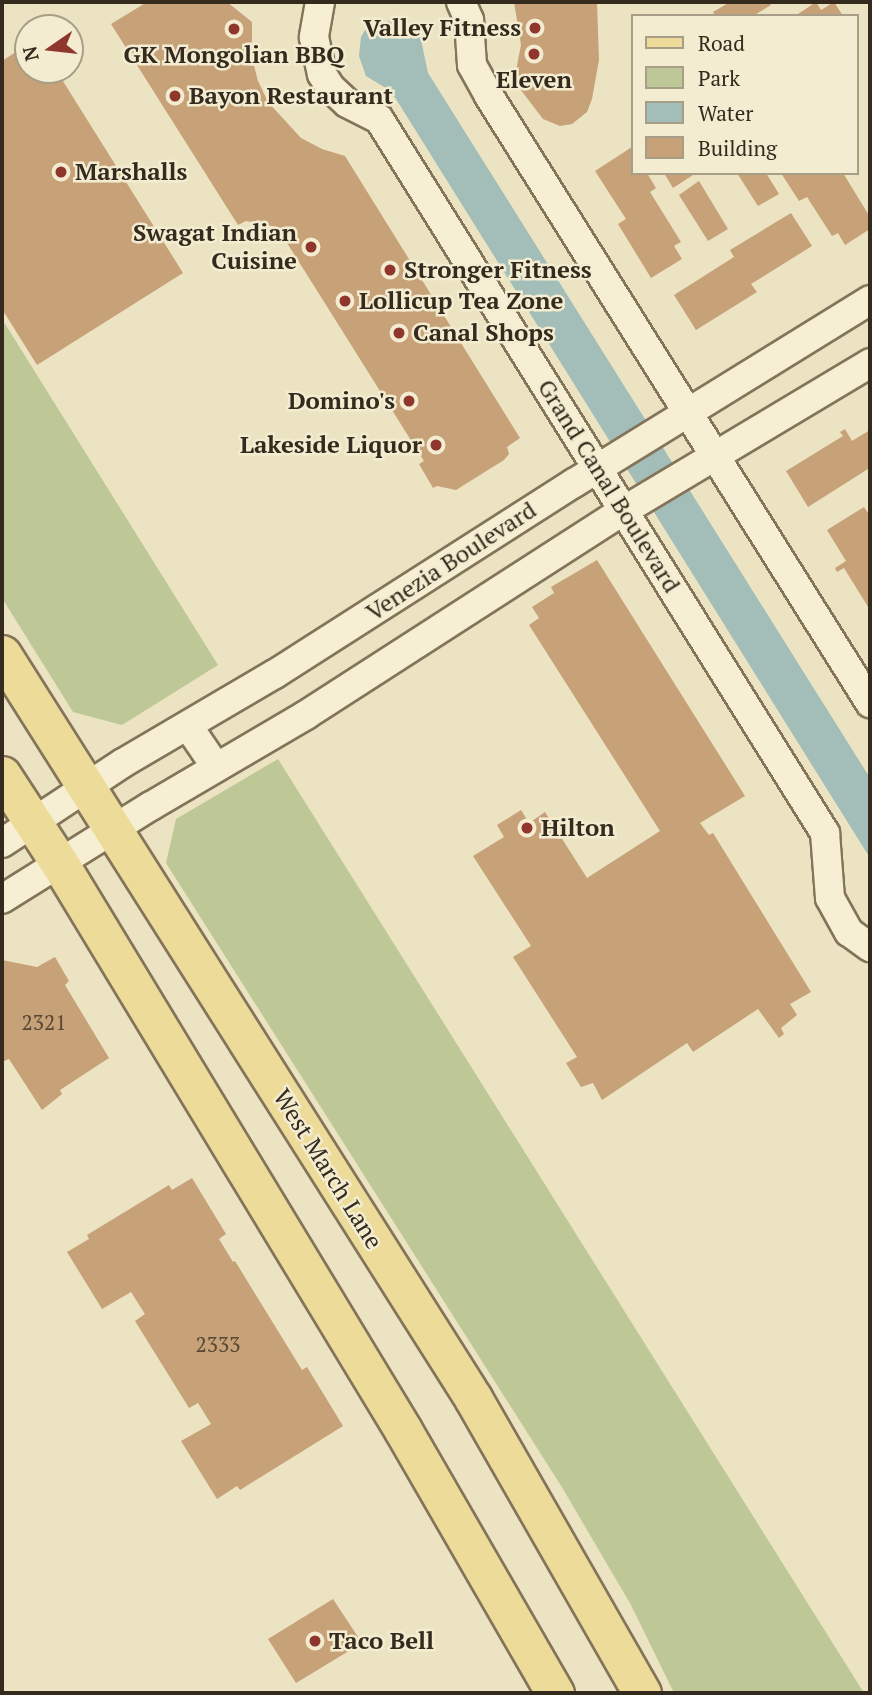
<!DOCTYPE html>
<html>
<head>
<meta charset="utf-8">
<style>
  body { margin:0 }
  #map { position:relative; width:872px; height:1695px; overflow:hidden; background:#ebe3c1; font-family:"PT Serif",serif }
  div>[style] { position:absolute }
  .green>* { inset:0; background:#bdc896 }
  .water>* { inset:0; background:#a3bdb8 }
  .building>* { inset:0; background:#c7a178 }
  .roads { filter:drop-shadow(2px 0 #83745a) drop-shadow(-2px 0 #83745a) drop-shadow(0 2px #83745a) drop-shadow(0 -2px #83745a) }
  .minor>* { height:28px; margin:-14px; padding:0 14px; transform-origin:14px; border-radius:14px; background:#f6efd3 }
  .major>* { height:37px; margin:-18.5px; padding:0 18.5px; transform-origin:18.5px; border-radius:18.5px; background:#eddb9a }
  .dots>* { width:19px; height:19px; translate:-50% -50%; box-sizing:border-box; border:4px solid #f3ecd0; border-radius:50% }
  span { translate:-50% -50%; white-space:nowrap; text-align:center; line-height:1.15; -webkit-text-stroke:5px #f3ecd0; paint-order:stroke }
  .number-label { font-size:21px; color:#594834 }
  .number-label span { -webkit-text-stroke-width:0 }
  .poi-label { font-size:24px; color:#342a1d; font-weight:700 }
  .right { translate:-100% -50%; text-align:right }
  .left { translate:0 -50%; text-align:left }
  .street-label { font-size:24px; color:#342a1d }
  .frame { position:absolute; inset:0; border:4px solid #342a1d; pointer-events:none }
  .legend { position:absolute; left:631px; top:14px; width:228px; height:161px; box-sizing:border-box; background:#f3ecd0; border:2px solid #a79e88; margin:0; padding:9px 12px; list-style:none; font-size:21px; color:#342a1d }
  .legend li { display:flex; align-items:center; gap:14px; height:35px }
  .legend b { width:35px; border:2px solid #a79e88 }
  .north { position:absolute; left:14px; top:14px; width:70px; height:70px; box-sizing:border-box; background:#f3ecd0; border:2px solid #a79e88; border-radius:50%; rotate:256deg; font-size:19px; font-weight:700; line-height:28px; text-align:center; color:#342a1d }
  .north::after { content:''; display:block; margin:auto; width:24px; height:32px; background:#8f362d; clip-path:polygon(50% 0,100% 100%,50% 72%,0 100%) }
</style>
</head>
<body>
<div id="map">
  <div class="green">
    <div style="clip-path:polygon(2px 319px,218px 665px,122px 725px,73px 712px,2px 598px)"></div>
    <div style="clip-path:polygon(278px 759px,864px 1693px,674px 1693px,631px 1605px,563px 1489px,166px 863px,176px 819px)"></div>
  </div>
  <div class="water">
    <div style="clip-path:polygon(396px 20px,406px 23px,420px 35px,428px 73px,870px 778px,870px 858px,396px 99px,389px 90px,366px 76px,359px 56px,361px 37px,365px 30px,378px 23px)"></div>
  </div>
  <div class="building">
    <div style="clip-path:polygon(147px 2px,227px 2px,252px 22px,252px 58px,258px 81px,268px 102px,301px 138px,322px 149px,345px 156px,520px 438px,507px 447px,509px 454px,504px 460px,456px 490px,437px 486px,433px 488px,419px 464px,424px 461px,277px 227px,246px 221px,238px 225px,111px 24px)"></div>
    <div style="clip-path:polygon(514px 2px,597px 2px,599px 60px,592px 99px,587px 112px,572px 124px,560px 126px,543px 119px,514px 81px,521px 45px)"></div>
    <div style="clip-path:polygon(730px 2px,769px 2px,771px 5px,753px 16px,715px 16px,713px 12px)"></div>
    <div style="clip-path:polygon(816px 2px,821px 10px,834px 2px,843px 16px,795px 16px)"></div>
    <div style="clip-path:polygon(28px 44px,28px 70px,56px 70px,183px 273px,37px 365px,2px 309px,2px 61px)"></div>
    <div style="clip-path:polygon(632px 147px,632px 173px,647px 173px,656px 188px,650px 192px,681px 242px,674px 246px,682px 259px,651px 278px,618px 224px,626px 219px,595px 171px)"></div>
    <div style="clip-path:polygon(664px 173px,696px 173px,673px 188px)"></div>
    <div style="clip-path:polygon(737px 173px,766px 173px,779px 194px,758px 206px)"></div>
    <div style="clip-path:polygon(781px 173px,843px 173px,870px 217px,870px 229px,845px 245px,838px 233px,832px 236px,807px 197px,799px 201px)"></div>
    <div style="clip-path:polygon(699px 181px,728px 229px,708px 241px,679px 195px)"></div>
    <div style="clip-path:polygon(791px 213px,812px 246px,751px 284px,757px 292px,696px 330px,674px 295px,734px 257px,730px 250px)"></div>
    <div style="clip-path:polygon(845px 429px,852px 441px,870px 430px,870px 472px,868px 469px,808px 507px,786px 471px,843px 436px,840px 432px)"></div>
    <div style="clip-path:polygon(864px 507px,870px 516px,870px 610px,844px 568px,837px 572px,835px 568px,846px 561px,827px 530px)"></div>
    <div style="clip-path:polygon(597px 560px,745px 796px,700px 823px,709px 835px,713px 833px,811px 992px,790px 1004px,797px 1015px,781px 1028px,784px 1034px,779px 1038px,758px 1009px,693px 1052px,687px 1043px,602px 1100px,593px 1083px,581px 1087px,566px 1063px,577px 1057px,513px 957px,531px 946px,473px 856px,504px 837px,497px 825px,521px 810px,529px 823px,545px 812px,587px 878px,660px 831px,529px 625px,539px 618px,532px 607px,554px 593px,551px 587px)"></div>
    <div style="clip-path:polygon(55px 957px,69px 981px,65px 985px,109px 1058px,60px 1090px,62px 1094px,42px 1110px,9px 1059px,2px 1062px,2px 960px,37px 967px)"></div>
    <div style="clip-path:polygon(192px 1178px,226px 1234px,219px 1239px,233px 1262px,235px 1261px,302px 1370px,307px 1367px,343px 1426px,240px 1490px,237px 1486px,217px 1499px,181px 1441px,211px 1424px,198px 1403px,189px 1408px,135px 1321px,145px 1314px,131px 1292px,102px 1309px,67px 1252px,89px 1239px,87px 1235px,169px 1185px,172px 1190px)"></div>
    <div style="clip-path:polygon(333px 1599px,362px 1643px,296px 1683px,268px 1639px)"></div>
  </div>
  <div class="roads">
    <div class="minor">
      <div style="left:320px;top:2px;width:36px;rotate:100deg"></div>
      <div style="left:314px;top:37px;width:38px;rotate:78deg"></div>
      <div style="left:322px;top:74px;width:15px;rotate:58deg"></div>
      <div style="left:330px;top:87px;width:23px;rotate:43deg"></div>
      <div style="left:347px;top:103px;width:36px;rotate:27deg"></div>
      <div style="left:379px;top:119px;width:842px;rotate:58.01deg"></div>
      <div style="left:825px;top:833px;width:65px;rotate:85.6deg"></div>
      <div style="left:830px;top:898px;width:39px;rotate:61deg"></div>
      <div style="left:849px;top:932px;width:26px;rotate:36deg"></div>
      <div style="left:461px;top:2px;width:20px;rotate:66deg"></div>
      <div style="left:469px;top:20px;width:45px;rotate:86.2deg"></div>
      <div style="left:472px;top:65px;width:35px;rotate:61deg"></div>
      <div style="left:489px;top:96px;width:717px;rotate:57.88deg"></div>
      <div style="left:188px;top:726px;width:50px;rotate:55.7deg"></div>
      <div style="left:2px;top:843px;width:145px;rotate:-33.5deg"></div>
      <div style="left:123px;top:763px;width:176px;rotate:-30.4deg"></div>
      <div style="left:275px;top:674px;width:355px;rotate:-32.6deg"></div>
      <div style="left:574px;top:483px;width:348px;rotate:-31.7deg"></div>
      <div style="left:2px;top:899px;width:176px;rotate:-32deg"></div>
      <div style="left:151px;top:806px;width:180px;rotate:-30.4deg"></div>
      <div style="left:306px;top:715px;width:377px;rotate:-32.8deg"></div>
      <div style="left:623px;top:511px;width:288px;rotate:-30.9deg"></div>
    </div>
    <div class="major">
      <div style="left:2px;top:654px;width:881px;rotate:57.66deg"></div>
      <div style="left:473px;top:1398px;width:340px;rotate:60.2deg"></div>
      <div style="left:2px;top:775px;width:106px;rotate:56.9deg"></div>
      <div style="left:60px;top:864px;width:662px;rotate:58.78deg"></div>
      <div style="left:403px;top:1430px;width:304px;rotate:60deg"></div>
    </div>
  </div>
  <div class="dots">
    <div style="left:535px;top:28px;background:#8f362d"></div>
    <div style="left:234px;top:29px;background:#8f362d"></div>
    <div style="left:534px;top:54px;background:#8f362d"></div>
    <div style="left:175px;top:96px;background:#8f362d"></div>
    <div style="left:61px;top:172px;background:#8f362d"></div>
    <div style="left:311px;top:247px;background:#8f362d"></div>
    <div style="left:390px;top:270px;background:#8f362d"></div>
    <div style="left:345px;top:301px;background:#8f362d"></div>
    <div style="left:399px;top:333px;background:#8f362d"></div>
    <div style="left:409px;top:401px;background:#8f362d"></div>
    <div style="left:436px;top:445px;background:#8f362d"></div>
    <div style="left:527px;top:828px;background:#8f362d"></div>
    <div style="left:315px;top:1641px;background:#8f362d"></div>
  </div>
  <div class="number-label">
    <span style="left:44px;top:1022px">2321</span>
    <span style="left:218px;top:1344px">2333</span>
  </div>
  <div class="poi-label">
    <span class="right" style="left:521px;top:28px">Valley Fitness</span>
    <span style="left:234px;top:55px">GK Mongolian BBQ</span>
    <span style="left:534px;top:80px">Eleven</span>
    <span class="left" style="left:189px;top:96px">Bayon Restaurant</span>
    <span class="left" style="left:75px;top:172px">Marshalls</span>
    <span class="right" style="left:297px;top:247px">Swagat Indian<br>Cuisine</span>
    <span class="left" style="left:404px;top:270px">Stronger Fitness</span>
    <span class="left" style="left:359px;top:301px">Lollicup Tea Zone</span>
    <span class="left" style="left:413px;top:333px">Canal Shops</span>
    <span class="right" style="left:395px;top:401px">Domino's</span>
    <span class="right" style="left:422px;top:445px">Lakeside Liquor</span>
    <span class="left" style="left:541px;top:828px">Hilton</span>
    <span class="left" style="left:329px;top:1641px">Taco Bell</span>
  </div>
  <div class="street-label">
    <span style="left:609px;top:486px;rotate:58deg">Grand Canal Boulevard</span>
    <span style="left:451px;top:561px;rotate:-33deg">Venezia Boulevard</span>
    <span style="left:328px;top:1169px;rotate:58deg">West March Lane</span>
  </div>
  <div class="frame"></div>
  <ul class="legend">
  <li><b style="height:9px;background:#eddb9a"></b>Road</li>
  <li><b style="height:19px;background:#bdc896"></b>Park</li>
  <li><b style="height:19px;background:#a3bdb8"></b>Water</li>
  <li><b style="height:19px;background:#c7a178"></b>Building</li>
  </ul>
  <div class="north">N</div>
</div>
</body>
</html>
